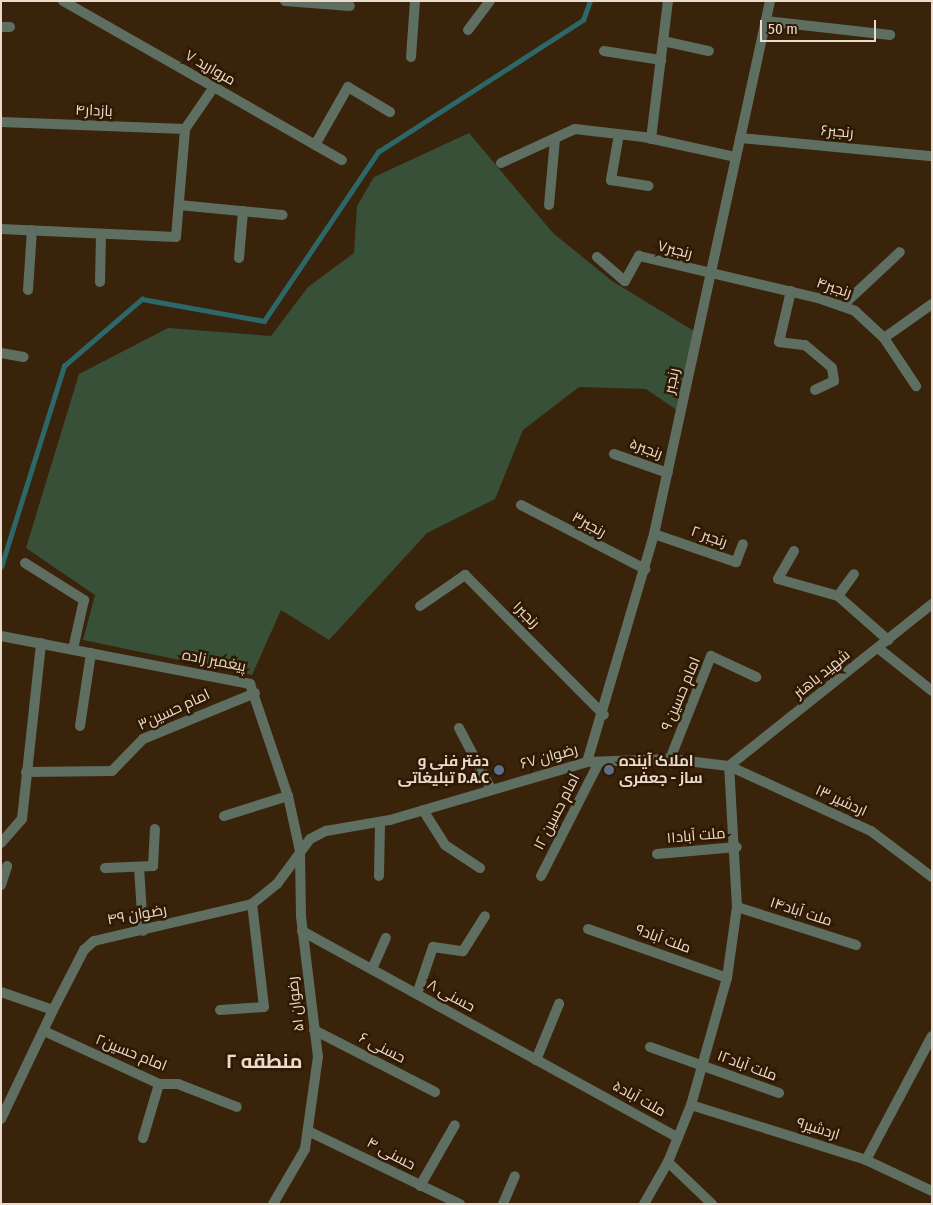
<!DOCTYPE html>
<html>
<head>
<meta charset="utf-8">
<style>
  body { margin:0 }
  #map { position:relative; width:933px; height:1205px; overflow:hidden; background:#39230b; font-family:"Fira Sans Condensed",Cairo,sans-serif }
  div>[style] { position:absolute }
  .green>* { inset:0; background:#385037 }
  .stream>* { height:4.5px; margin:-2.25px; padding:0 2.25px; transform-origin:2.25px; border-radius:2.25px; background:#2c686a }
  .minor>* { height:10px; margin:-5px; padding:0 5px; transform-origin:5px; border-radius:5px; background:#5e6e61 }
  .tertiary>* { height:10px; margin:-5px; padding:0 5px; transform-origin:5px; border-radius:5px; background:#5e6e61 }
  .dots>* { width:14px; height:14px; translate:-50% -50%; box-sizing:border-box; border:2px solid #2f1903; border-radius:50% }
  span { translate:-50% -50%; white-space:nowrap; text-align:center; line-height:1.15; -webkit-text-stroke:5px #2f1903; paint-order:stroke }
  .street-label { font-size:15px; color:#eadbcd }
  .poi-label { font-size:15px; color:#eadbcd; font-weight:700 }
  .right { translate:-100% -50%; text-align:right }
  .left { translate:0 -50%; text-align:left }
  .district-label { font-size:20px; color:#eadbcd; font-weight:700 }
  .frame { position:absolute; inset:0; border:2px solid #eadbcd; pointer-events:none }
  .scale { position:absolute; left:760px; top:20px; width:116px; height:22px; box-sizing:border-box; border:2px solid #eadbcd; border-top:0; padding-left:6px; font-size:15px; line-height:18px; white-space:nowrap; color:#eadbcd; -webkit-text-stroke:4px #2f1903; paint-order:stroke }
</style>
</head>
<body>
<div id="map">
  <div class="green">
    <div style="clip-path:polygon(469px 133px,553px 233px,612px 281px,702px 336px,684px 415px,646px 389px,579px 387px,523px 430px,495px 499px,427px 533px,329px 640px,281px 610px,252px 675px,83px 640px,95px 595px,26px 548px,79px 374px,168px 328px,271px 336px,308px 287px,354px 253px,357px 206px,374px 177px)"></div>
  </div>
  <div class="stream">
    <div style="left:1px;top:567px;width:211px;rotate:-72.6deg"></div>
    <div style="left:64px;top:366px;width:103px;rotate:-40.7deg"></div>
    <div style="left:142px;top:299px;width:124px;rotate:10.2deg"></div>
    <div style="left:264px;top:321px;width:204px;rotate:-56deg"></div>
    <div style="left:378px;top:152px;width:244px;rotate:-32.8deg"></div>
    <div style="left:583px;top:20px;width:20px;rotate:-70deg"></div>
  </div>
  <div class="minor">
    <div style="left:63px;top:1px;width:321px;rotate:29.7deg"></div>
    <div style="left:285px;top:1px;width:65px;rotate:4.4deg"></div>
    <div style="left:766px;top:21px;width:125px;rotate:6.4deg"></div>
    <div style="left:1px;top:27px;width:9px"></div>
    <div style="left:468px;top:30px;width:36px;rotate:-53deg"></div>
    <div style="left:663px;top:41px;width:47px;rotate:12.3deg"></div>
    <div style="left:604px;top:51px;width:58px;rotate:9deg"></div>
    <div style="left:411px;top:57px;width:56px;rotate:-85.9deg"></div>
    <div style="left:1px;top:122px;width:184px;rotate:2.2deg"></div>
    <div style="left:619px;top:134px;width:47px;rotate:99.9deg"></div>
    <div style="left:611px;top:180px;width:38px;rotate:9deg"></div>
    <div style="left:740px;top:138px;width:193px;rotate:5.4deg"></div>
    <div style="left:651px;top:139px;width:139px;rotate:-83deg"></div>
    <div style="left:315px;top:145px;width:67px;rotate:-60.4deg"></div>
    <div style="left:348px;top:87px;width:49px;rotate:30.8deg"></div>
    <div style="left:501px;top:163px;width:81px;rotate:-24.7deg"></div>
    <div style="left:575px;top:129px;width:69px;rotate:6.6deg"></div>
    <div style="left:644px;top:137px;width:93px;rotate:12.4deg"></div>
    <div style="left:179px;top:205px;width:104px;rotate:5.5deg"></div>
    <div style="left:549px;top:205px;width:66px;rotate:-84.8deg"></div>
    <div style="left:1px;top:229px;width:175px;rotate:2.6deg"></div>
    <div style="left:176px;top:237px;width:108px;rotate:-85.2deg"></div>
    <div style="left:185px;top:129px;width:51px;rotate:-55.4deg"></div>
    <div style="left:597px;top:257px;width:37px;rotate:41deg"></div>
    <div style="left:625px;top:281px;width:29px;rotate:-61deg"></div>
    <div style="left:639px;top:256px;width:184px;rotate:13.2deg"></div>
    <div style="left:818px;top:298px;width:39px;rotate:19deg"></div>
    <div style="left:855px;top:311px;width:40px;rotate:43deg"></div>
    <div style="left:884px;top:338px;width:58px;rotate:56.3deg"></div>
    <div style="left:239px;top:258px;width:47px;rotate:-85.1deg"></div>
    <div style="left:100px;top:282px;width:48px;rotate:-88.8deg"></div>
    <div style="left:28px;top:290px;width:60px;rotate:-86.2deg"></div>
    <div style="left:791px;top:291px;width:52px;rotate:103.2deg"></div>
    <div style="left:779px;top:342px;width:26px;rotate:7deg"></div>
    <div style="left:805px;top:345px;width:35px;rotate:40deg"></div>
    <div style="left:832px;top:368px;width:13px;rotate:81deg"></div>
    <div style="left:834px;top:381px;width:21px;rotate:155deg"></div>
    <div style="left:842px;top:306px;width:79px;rotate:-43deg"></div>
    <div style="left:884px;top:338px;width:59px;rotate:-35.3deg"></div>
    <div style="left:1px;top:353px;width:23px;rotate:10deg"></div>
    <div style="left:614px;top:454px;width:57px;rotate:19.4deg"></div>
    <div style="left:521px;top:505px;width:140px;rotate:27.3deg"></div>
    <div style="left:654px;top:534px;width:87px;rotate:18.9deg"></div>
    <div style="left:736px;top:562px;width:19px;rotate:-69deg"></div>
    <div style="left:794px;top:551px;width:32px;rotate:120deg"></div>
    <div style="left:778px;top:579px;width:62px;rotate:15.8deg"></div>
    <div style="left:838px;top:596px;width:67px;rotate:41.3deg"></div>
    <div style="left:25px;top:563px;width:70px;rotate:32.1deg"></div>
    <div style="left:84px;top:600px;width:50px;rotate:102.7deg"></div>
    <div style="left:838px;top:596px;width:27px;rotate:-54deg"></div>
    <div style="left:420px;top:606px;width:55px;rotate:-34.6deg"></div>
    <div style="left:465px;top:575px;width:197px;rotate:45.2deg"></div>
    <div style="left:878px;top:648px;width:69px;rotate:38.5deg"></div>
    <div style="left:80px;top:726px;width:74px;rotate:-81.4deg"></div>
    <div style="left:459px;top:728px;width:69px;rotate:62.3deg"></div>
    <div style="left:670px;top:759px;width:111px;rotate:-68.3deg"></div>
    <div style="left:711px;top:656px;width:50px;rotate:25deg"></div>
    <div style="left:26px;top:772px;width:86px;rotate:-0.7deg"></div>
    <div style="left:112px;top:771px;width:45px;rotate:-45.9deg"></div>
    <div style="left:143px;top:739px;width:121px;rotate:-22.3deg"></div>
    <div style="left:423px;top:810px;width:41px;rotate:57.8deg"></div>
    <div style="left:445px;top:845px;width:42px;rotate:33.3deg"></div>
    <div style="left:224px;top:816px;width:67px;rotate:-17.4deg"></div>
    <div style="left:1px;top:843px;width:32px;rotate:-49deg"></div>
    <div style="left:22px;top:819px;width:177px;rotate:-83.8deg"></div>
    <div style="left:657px;top:854px;width:80px;rotate:-5deg"></div>
    <div style="left:139px;top:867px;width:64px;rotate:86.4deg"></div>
    <div style="left:105px;top:868px;width:48px;rotate:-2.4deg"></div>
    <div style="left:153px;top:866px;width:37px;rotate:-87deg"></div>
    <div style="left:379px;top:876px;width:54px;rotate:-88.9deg"></div>
    <div style="left:541px;top:876px;width:128px;rotate:-63deg"></div>
    <div style="left:1px;top:885px;width:20px;rotate:-72deg"></div>
    <div style="left:737px;top:907px;width:125px;rotate:17.7deg"></div>
    <div style="left:588px;top:929px;width:147px;rotate:19.4deg"></div>
    <div style="left:302px;top:931px;width:429px;rotate:28.8deg"></div>
    <div style="left:372px;top:969px;width:34px;rotate:-66deg"></div>
    <div style="left:1px;top:992px;width:55px;rotate:19.1deg"></div>
    <div style="left:417px;top:994px;width:50px;rotate:-71.2deg"></div>
    <div style="left:433px;top:947px;width:30px;rotate:8deg"></div>
    <div style="left:463px;top:951px;width:41px;rotate:-57.8deg"></div>
    <div style="left:220px;top:1010px;width:44px;rotate:-3.9deg"></div>
    <div style="left:264px;top:1007px;width:104px;rotate:-96.6deg"></div>
    <div style="left:314px;top:1030px;width:136px;rotate:27.1deg"></div>
    <div style="left:44px;top:1031px;width:127px;rotate:24.7deg"></div>
    <div style="left:159px;top:1084px;width:19px"></div>
    <div style="left:178px;top:1084px;width:63px;rotate:21.3deg"></div>
    <div style="left:650px;top:1047px;width:137px;rotate:19.6deg"></div>
    <div style="left:536px;top:1060px;width:61px;rotate:-67.7deg"></div>
    <div style="left:691px;top:1105px;width:183px;rotate:17.4deg"></div>
    <div style="left:866px;top:1160px;width:73px;rotate:25.2deg"></div>
    <div style="left:308px;top:1131px;width:169px;rotate:25.7deg"></div>
    <div style="left:143px;top:1138px;width:56px;rotate:-73.5deg"></div>
    <div style="left:866px;top:1160px;width:140px;rotate:-62deg"></div>
    <div style="left:668px;top:1162px;width:61px;rotate:43.7deg"></div>
    <div style="left:420px;top:1186px;width:70px;rotate:-60.2deg"></div>
    <div style="left:273px;top:1204px;width:64px;rotate:-59.8deg"></div>
    <div style="left:305px;top:1149px;width:93px;rotate:-82deg"></div>
    <div style="left:318px;top:1057px;width:142px;rotate:-96.9deg"></div>
    <div style="left:301px;top:916px;width:65px;rotate:-90.9deg"></div>
    <div style="left:503px;top:1204px;width:30px;rotate:-67deg"></div>
    <div style="left:644px;top:1204px;width:48px;rotate:-60.3deg"></div>
    <div style="left:668px;top:1162px;width:61px;rotate:-68deg"></div>
    <div style="left:691px;top:1105px;width:132px;rotate:-74.2deg"></div>
    <div style="left:727px;top:978px;width:72px;rotate:-82deg"></div>
    <div style="left:737px;top:907px;width:141px;rotate:-93.2deg"></div>
  </div>
  <div class="tertiary">
    <div style="left:1px;top:636px;width:254px;rotate:10.9deg"></div>
    <div style="left:250px;top:684px;width:118px;rotate:71.3deg"></div>
    <div style="left:288px;top:796px;width:56px;rotate:77.7deg"></div>
    <div style="left:587px;top:762px;width:238px;rotate:-73.6deg"></div>
    <div style="left:654px;top:534px;width:545px;rotate:-77.72deg"></div>
    <div style="left:729px;top:766px;width:260px;rotate:-38.6deg"></div>
    <div style="left:1px;top:1119px;width:121px;rotate:-64.5deg"></div>
    <div style="left:53px;top:1010px;width:68px;rotate:-62.7deg"></div>
    <div style="left:84px;top:950px;width:13px;rotate:-42deg"></div>
    <div style="left:94px;top:941px;width:162px;rotate:-13.2deg"></div>
    <div style="left:252px;top:904px;width:32px;rotate:-39deg"></div>
    <div style="left:277px;top:884px;width:56px;rotate:-53.7deg"></div>
    <div style="left:310px;top:839px;width:18px;rotate:-27deg"></div>
    <div style="left:326px;top:831px;width:65px;rotate:-9.8deg"></div>
    <div style="left:390px;top:820px;width:205px;rotate:-16.4deg"></div>
    <div style="left:587px;top:762px;width:83px;rotate:-2.1deg"></div>
    <div style="left:670px;top:759px;width:59px;rotate:6.8deg"></div>
    <div style="left:729px;top:766px;width:156px;rotate:24.6deg"></div>
    <div style="left:871px;top:831px;width:76px;rotate:37deg"></div>
  </div>
  <div class="dots">
    <div style="left:499px;top:770px;background:#5c6f8a"></div>
    <div style="left:609px;top:770px;background:#5c6f8a"></div>
  </div>
  <div class="street-label">
    <span style="left:210px;top:68px;rotate:30deg">مروارید ۷</span>
    <span style="left:94px;top:111px;rotate:2deg">بازدار۴</span>
    <span style="left:837px;top:132px;rotate:5deg">رنجبر۶</span>
    <span style="left:675px;top:250px;rotate:14deg">رنجبر۷</span>
    <span style="left:834px;top:288px;rotate:18deg">رنجبر۴</span>
    <span style="left:672px;top:381px;rotate:-78deg">رنجبر</span>
    <span style="left:646px;top:449px;rotate:20deg">رنجبر۵</span>
    <span style="left:589px;top:525px;rotate:29deg">رنجبر۳</span>
    <span style="left:709px;top:537px;rotate:19deg">رنجبر ۲</span>
    <span style="left:526px;top:615px;rotate:45deg">رنجبر۱</span>
    <span style="left:214px;top:661px;rotate:11deg">پیغمبر زاده</span>
    <span style="left:822px;top:674px;rotate:-39deg">شهید باهنر</span>
    <span style="left:681px;top:694px;rotate:-67deg">امام حسین ۹</span>
    <span style="left:174px;top:710px;rotate:-25deg">امام حسین۳</span>
    <span style="left:549px;top:757px;rotate:-15deg">رضوان ۶۷</span>
    <span style="left:841px;top:801px;rotate:25deg">اردشیر ۱۳</span>
    <span style="left:557px;top:812px;rotate:-63deg">امام حسین ۱۲</span>
    <span style="left:696px;top:836px;rotate:-5deg">ملت آباد۱۱</span>
    <span style="left:801px;top:912px;rotate:18deg">ملت آباد۱۴</span>
    <span style="left:137px;top:915px;rotate:-10deg">رضوان ۴۹</span>
    <span style="left:663px;top:939px;rotate:20deg">ملت آباد۹</span>
    <span style="left:451px;top:996px;rotate:29deg">حسنی ۸</span>
    <span style="left:296px;top:1004px;rotate:-97deg">رضوان ۵۱</span>
    <span style="left:382px;top:1048px;rotate:27deg">حسنی ۶</span>
    <span style="left:131px;top:1053px;rotate:22deg">امام حسین۲</span>
    <span style="left:747px;top:1066px;rotate:20deg">ملت آباد۱۲</span>
    <span style="left:639px;top:1099px;rotate:29deg">ملت آباد۵</span>
    <span style="left:818px;top:1129px;rotate:17deg">اردشیر۹</span>
    <span style="left:391px;top:1154px;rotate:28deg">حسنی ۴</span>
  </div>
  <div class="poi-label">
    <span class="right" style="left:489px;top:770px">دفتر فنی و<br>تبلیغاتی D.A.C</span>
    <span class="left" style="left:619px;top:770px">املاک آینده<br>ساز - جعفری</span>
  </div>
  <div class="district-label">
    <span style="left:264px;top:1061px">منطقه ۲</span>
  </div>
  <div class="frame"></div>
  <div class="scale">50 m</div>
</div>
</body>
</html>
